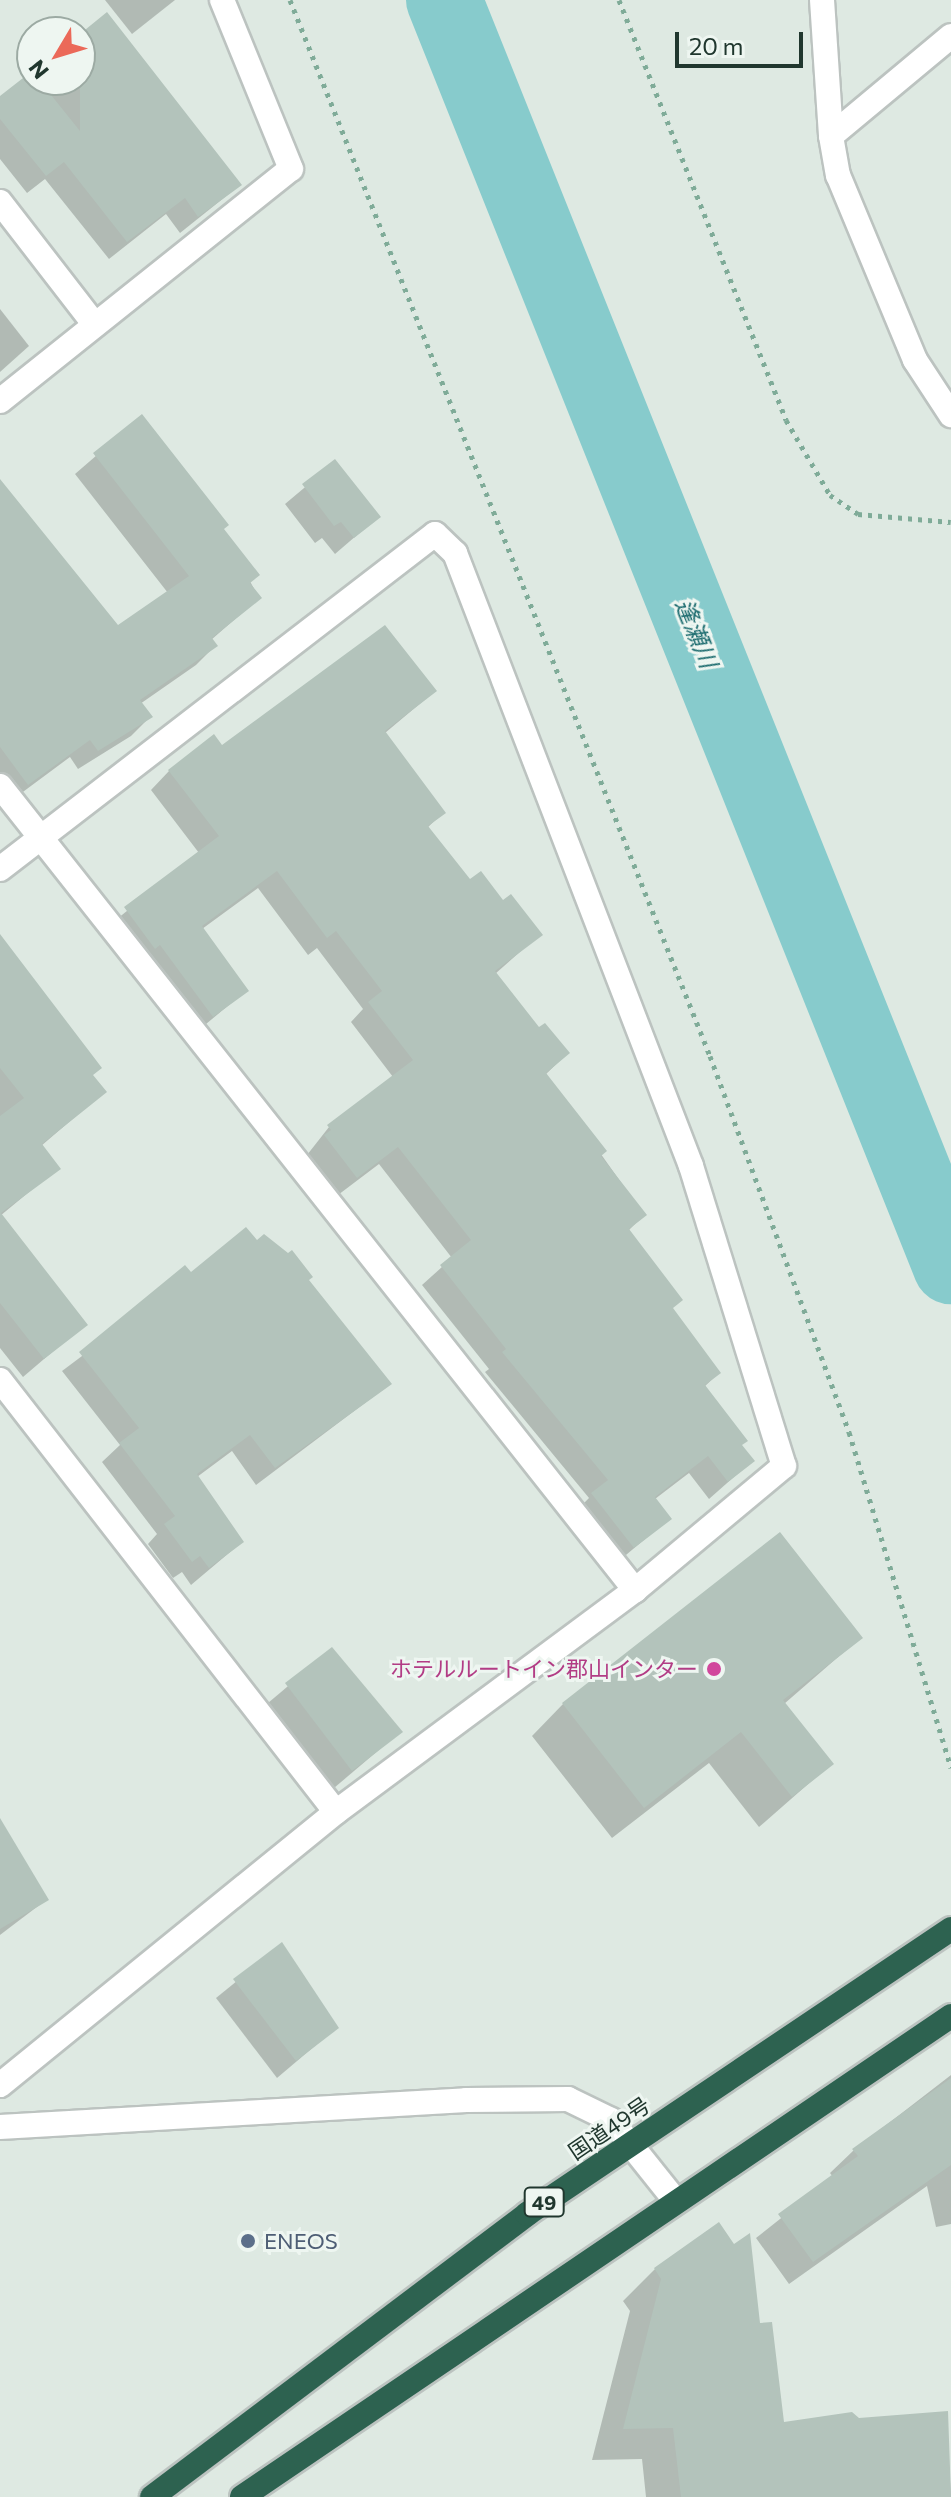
<!DOCTYPE html>
<html>
<head>
<meta charset="utf-8">
<style>
  body { margin:0 }
  #map { position:relative; width:951px; height:2497px; overflow:hidden; background:#dee9e2; font-family:Commissioner,"Noto Sans JP",sans-serif }
  div>[style] { position:absolute }
  .shadow>* { inset:0; background:#0003 }
  .river>* { height:76px; margin:-38px; padding:0 38px; transform-origin:38px; border-radius:38px; background:#87cbcc }
  .building>* { inset:0; background:#b3c3bb }
  .path>* { height:5px; margin-top:-2.5px; transform-origin:0; background:repeating-linear-gradient(90deg,#7fab98 0 4px,transparent 0 10px) }
  .roads { filter:drop-shadow(2px 0 #bcc3c0) drop-shadow(-2px 0 #bcc3c0) drop-shadow(0 2px #bcc3c0) drop-shadow(0 -2px #bcc3c0) }
  .minor>* { height:24px; margin:-12px; padding:0 12px; transform-origin:12px; border-radius:12px; background:#fff }
  .highway>* { height:24px; margin:-12px; padding:0 12px; transform-origin:12px; border-radius:12px; background:#2d6250 }
  .dots>* { width:22px; height:22px; translate:-50% -50%; box-sizing:border-box; border:4px solid #eef6f1; border-radius:50% }
  span { translate:-50% -50%; white-space:nowrap; text-align:center; line-height:1.15; -webkit-text-stroke:6px #eef6f1; paint-order:stroke }
  .shield-label span { padding:2px 6px; background:#eef6f1; border:2px solid; border-radius:6px; -webkit-text-stroke-width:0 }
  .shield-label { font-size:20px; color:#20372e; font-weight:700 }
  .hotel-label { font-size:22px; color:#b23c85 }
  .right { translate:-100% -50%; text-align:right }
  .street-label { font-size:22px; color:#20372e }
  .service-label { font-size:22px; color:#4e5e75 }
  .left { translate:0 -50%; text-align:left }
  .water-label { font-size:24px; color:#1e6d70; font-style:italic }
  .north { position:absolute; left:16px; top:16px; width:80px; height:80px; box-sizing:border-box; background:#eef6f1; border:2px solid #9caaa3; border-radius:50%; rotate:232deg; font-size:22px; font-weight:700; line-height:32px; text-align:center; color:#20372e }
  .north::after { content:''; display:block; margin:auto; width:28px; height:36px; background:#eb6959; clip-path:polygon(50% 0,100% 100%,50% 72%,0 100%) }
  .scale { position:absolute; left:675px; top:32px; width:128px; height:36px; box-sizing:border-box; border:4px solid #20372e; border-top:0; padding-left:10px; font-size:24px; line-height:28px; white-space:nowrap; color:#20372e; -webkit-text-stroke:6px #eef6f1; paint-order:stroke }
</style>
</head>
<body>
<div id="map">
  <div class="shadow">
    <div style="clip-path:polygon(105px 0,175px 0,132px 34px)"></div>
    <div style="clip-path:polygon(80px 36px,240px 185px,180px 233px,166px 214px,109px 259px,45px 179px,27px 193px,0 159px,0 99px,32px 74px,32px 80px,80px 80px)"></div>
    <div style="clip-path:polygon(0 309px,29px 346px,0 372px)"></div>
    <div style="clip-path:polygon(141px 417px,222px 529px,259px 598px,211px 640px,215px 646px,196px 665px,140px 704px,150px 717px,131px 736px,78px 769px,70px 757px,8px 803px,0 793px,0 482px,118px 627px,168px 593px,75px 474px)"></div>
    <div style="clip-path:polygon(335px 462px,378px 517px,335px 554px,322px 538px,315px 543px,285px 504px)"></div>
    <div style="clip-path:polygon(435px 691px,385px 733px,443px 813px,427px 828px,469px 882px,540px 934px,495px 974px,539px 1030px,568px 1053px,545px 1075px,644px 1215px,628px 1231px,671px 1309px,719px 1373px,704px 1387px,752px 1461px,709px 1499px,689px 1473px,655px 1499px,669px 1519px,614px 1565px,574px 1513px,589px 1498px,485px 1372px,489px 1369px,422px 1285px,452px 1258px,379px 1164px,338px 1195px,307px 1155px,329px 1127px,393px 1077px,351px 1022px,363px 1009px,317px 948px,308px 955px,258px 888px,202px 929px,247px 990px,194px 1034px,107px 927px,199px 853px,151px 790px,169px 771px,222px 747px)"></div>
    <div style="clip-path:polygon(0 938px,104px 1092px,41px 1146px,58px 1168px,0 1216px,85px 1324px,23px 1377px,0 1348px)"></div>
    <div style="clip-path:polygon(256px 1243px,306px 1281px,390px 1384px,256px 1485px,232px 1451px,197px 1477px,242px 1542px,191px 1585px,182px 1572px,173px 1578px,148px 1544px,157px 1534px,102px 1462px,120px 1445px,62px 1371px,190px 1275px)"></div>
    <div style="clip-path:polygon(860px 1638px,784px 1704px,831px 1764px,759px 1827px,709px 1763px,612px 1838px,532px 1736px,563px 1704px)"></div>
    <div style="clip-path:polygon(332px 1649px,400px 1732px,334px 1788px,268px 1703px)"></div>
    <div style="clip-path:polygon(0 1823px,46px 1900px,0 1935px)"></div>
    <div style="clip-path:polygon(281px 1945px,336px 2028px,277px 2078px,216px 1998px)"></div>
    <div style="clip-path:polygon(951px 2075px,951px 2224px,936px 2227px,927px 2186px,789px 2284px,756px 2238px,833px 2177px,830px 2173px,854px 2150px)"></div>
    <div style="clip-path:polygon(655px 2269px,758px 2325px,782px 2424px,946px 2413px,951px 2497px,646px 2497px,642px 2459px,592px 2460px,630px 2311px,623px 2301px)"></div>
  </div>
  <div class="river">
    <div style="left:444px;top:0;width:1364px;rotate:68.18deg"></div>
  </div>
  <div class="building">
    <div style="clip-path:polygon(107px 12px,242px 185px,198px 217px,185px 198px,127px 242px,64px 162px,46px 176px,0 119px,0 96px,32px 71px,32px 80px,39px 80px,80px 131px,80px 34px)"></div>
    <div style="clip-path:polygon(142px 414px,229px 525px,224px 529px,260px 575px,250px 583px,262px 598px,212px 638px,218px 646px,140px 700px,153px 717px,98px 751px,90px 740px,28px 785px,0 747px,0 479px,118px 625px,189px 576px,93px 453px)"></div>
    <div style="clip-path:polygon(335px 459px,381px 517px,354px 538px,341px 522px,334px 526px,302px 484px)"></div>
    <div style="clip-path:polygon(385px 625px,437px 691px,385px 731px,446px 813px,428px 826px,470px 879px,481px 871px,503px 900px,511px 894px,543px 935px,495px 971px,539px 1027px,545px 1023px,570px 1053px,546px 1073px,607px 1151px,601px 1156px,647px 1215px,629px 1229px,683px 1300px,673px 1308px,721px 1373px,705px 1385px,748px 1441px,742px 1445px,755px 1461px,728px 1482px,708px 1456px,655px 1497px,672px 1519px,634px 1548px,591px 1493px,608px 1480px,502px 1352px,506px 1349px,440px 1265px,471px 1240px,398px 1147px,357px 1178px,324px 1135px,331px 1130px,327px 1125px,413px 1060px,368px 1002px,382px 991px,336px 931px,327px 938px,277px 871px,202px 926px,249px 991px,213px 1017px,160px 945px,155px 949px,124px 907px,219px 836px,168px 770px,214px 734px,222px 745px)"></div>
    <div style="clip-path:polygon(0 934px,102px 1068px,93px 1075px,107px 1092px,42px 1144px,61px 1169px,1px 1213px,88px 1325px,44px 1359px,0 1303px,0 1116px,24px 1098px,0 1068px)"></div>
    <div style="clip-path:polygon(246px 1227px,257px 1240px,264px 1234px,288px 1253px,292px 1250px,313px 1277px,309px 1280px,392px 1384px,275px 1468px,250px 1435px,197px 1474px,244px 1542px,209px 1568px,200px 1556px,192px 1562px,164px 1524px,175px 1516px,119px 1443px,139px 1428px,79px 1352px,185px 1265px,191px 1272px)"></div>
    <div style="clip-path:polygon(780px 1532px,863px 1638px,783px 1700px,834px 1764px,792px 1797px,741px 1732px,644px 1808px,562px 1703px)"></div>
    <div style="clip-path:polygon(332px 1647px,403px 1732px,352px 1771px,285px 1683px)"></div>
    <div style="clip-path:polygon(0 1818px,49px 1900px,0 1929px)"></div>
    <div style="clip-path:polygon(282px 1942px,339px 2028px,296px 2061px,233px 1979px)"></div>
    <div style="clip-path:polygon(951px 2078px,951px 2165px,813px 2262px,778px 2214px,858px 2156px,852px 2149px)"></div>
    <div style="clip-path:polygon(719px 2222px,734px 2244px,750px 2233px,760px 2323px,772px 2322px,784px 2422px,852px 2412px,859px 2418px,948px 2411px,951px 2497px,681px 2497px,673px 2428px,623px 2429px,661px 2279px,654px 2268px)"></div>
  </div>
  <div class="path">
    <div style="left:290px;top:0;width:1136px;rotate:68.31deg"></div>
    <div style="left:710px;top:1056px;width:401px;rotate:69.7deg"></div>
    <div style="left:849px;top:1432px;width:351px;rotate:73.1deg"></div>
    <div style="left:619px;top:0;width:452px;rotate:68.3deg"></div>
    <div style="left:786px;top:420px;width:87px;rotate:59.6deg"></div>
    <div style="left:830px;top:495px;width:34px;rotate:34deg"></div>
    <div style="left:858px;top:514px;width:93px;rotate:4.9deg"></div>
  </div>
  <div class="roads">
    <div class="minor">
      <div style="left:822px;top:0;width:136px;rotate:86.2deg"></div>
      <div style="left:951px;top:36px;width:156px;rotate:140.2deg"></div>
      <div style="left:831px;top:136px;width:40px;rotate:80deg"></div>
      <div style="left:838px;top:175px;width:200px;rotate:67.4deg"></div>
      <div style="left:915px;top:360px;width:66px;rotate:56.8deg"></div>
      <div style="left:0;top:202px;width:155px;rotate:52.3deg"></div>
      <div style="left:0;top:401px;width:372px;rotate:-38.6deg"></div>
      <div style="left:291px;top:169px;width:183px;rotate:-112.2deg"></div>
      <div style="left:0;top:786px;width:1025px;rotate:51.7deg"></div>
      <div style="left:0;top:869px;width:549px;rotate:-37.6deg"></div>
      <div style="left:435px;top:534px;width:28px;rotate:44deg"></div>
      <div style="left:455px;top:553px;width:657px;rotate:68.94deg"></div>
      <div style="left:691px;top:1166px;width:314px;rotate:72.8deg"></div>
      <div style="left:784px;top:1466px;width:194px;rotate:140.2deg"></div>
      <div style="left:635px;top:1590px;width:372px;rotate:143.4deg"></div>
      <div style="left:336px;top:1812px;width:433px;rotate:140.9deg"></div>
      <div style="left:0;top:1380px;width:547px;rotate:52.13deg"></div>
      <div style="left:0;top:2127px;width:467px;rotate:-3.3deg"></div>
      <div style="left:466px;top:2100px;width:102px;rotate:-0.6deg"></div>
      <div style="left:568px;top:2099px;width:48px;rotate:26deg"></div>
      <div style="left:611px;top:2120px;width:101px;rotate:51.4deg"></div>
    </div>
    <div class="highway">
      <div style="left:152px;top:2497px;width:470px;rotate:-37deg"></div>
      <div style="left:527px;top:2214px;width:511px;rotate:-33.91deg"></div>
      <div style="left:242px;top:2497px;width:857px;rotate:-34.15deg"></div>
    </div>
  </div>
  <div class="dots">
    <div style="left:714px;top:1669px;background:#d1479c"></div>
    <div style="left:248px;top:2241px;background:#5c6f8a"></div>
  </div>
  <div class="shield-label">
    <span style="left:544px;top:2202px">49</span>
  </div>
  <div class="hotel-label">
    <span class="right" style="left:698px;top:1669px">ホテルルートイン郡山インター</span>
  </div>
  <div class="street-label">
    <span style="left:609px;top:2128px;rotate:-34deg">国道49号</span>
  </div>
  <div class="service-label">
    <span class="left" style="left:264px;top:2241px">ENEOS</span>
  </div>
  <div class="water-label">
    <span style="left:697px;top:633px;rotate:68deg">逢瀬川</span>
  </div>
  <div class="north">N</div>
  <div class="scale">20 m</div>
</div>
</body>
</html>
